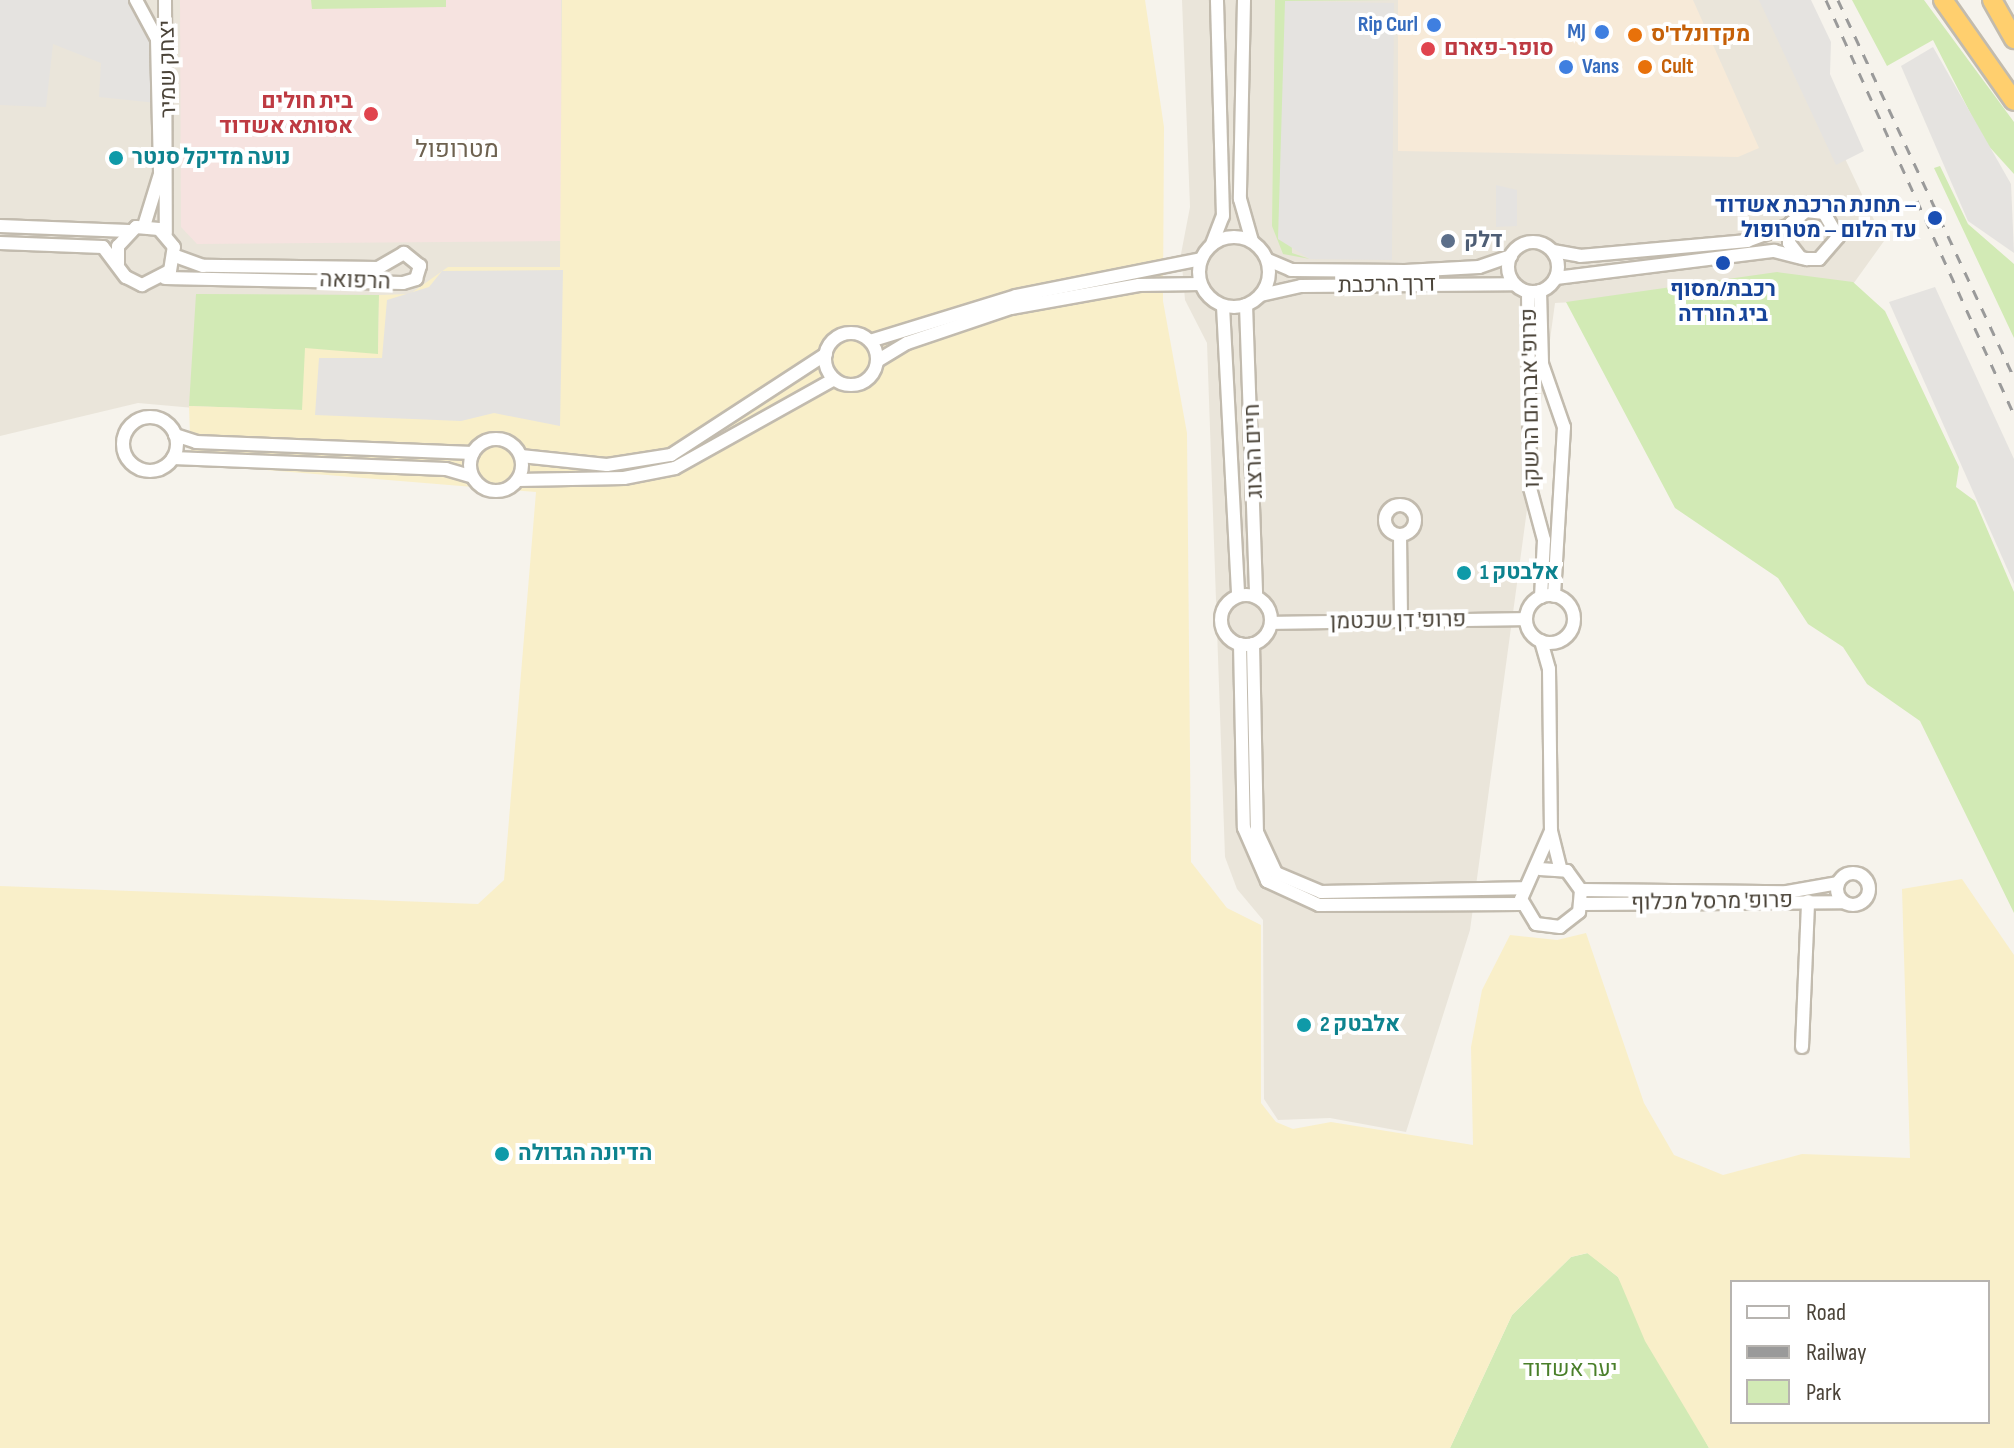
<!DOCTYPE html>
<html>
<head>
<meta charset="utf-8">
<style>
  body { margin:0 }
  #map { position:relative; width:2014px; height:1448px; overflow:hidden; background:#f6f3ec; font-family:"Sofia Sans Condensed",Heebo,sans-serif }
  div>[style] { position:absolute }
  .residential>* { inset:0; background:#eae5da }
  .commercial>* { inset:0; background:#f7ead8 }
  .medical>* { inset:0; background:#f6e3e0 }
  .green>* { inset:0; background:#d2eab5 }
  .sand>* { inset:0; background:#f9efc9 }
  .parking>* { inset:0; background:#e5e3e0 }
  .roads { filter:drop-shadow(2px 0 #c2bbae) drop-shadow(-2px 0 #c2bbae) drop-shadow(0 2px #c2bbae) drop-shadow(0 -2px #c2bbae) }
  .minor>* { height:12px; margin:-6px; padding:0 6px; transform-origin:6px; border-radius:6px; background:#fff }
  .minor>.ring { margin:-6px; padding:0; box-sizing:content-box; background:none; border:12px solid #fff; border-radius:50% }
  .highway>* { height:18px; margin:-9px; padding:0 9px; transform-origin:9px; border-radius:9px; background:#ffcf6e }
  .rail>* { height:3px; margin-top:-1.5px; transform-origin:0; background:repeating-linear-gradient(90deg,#9a9a9a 0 10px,transparent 0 20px) }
  .dots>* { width:22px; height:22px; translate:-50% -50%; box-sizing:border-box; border:4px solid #fff; border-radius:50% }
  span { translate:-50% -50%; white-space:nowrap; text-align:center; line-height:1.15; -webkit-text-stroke:8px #fff; paint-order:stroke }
  .shop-label { font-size:22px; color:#366cbe; font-weight:700 }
  .right { translate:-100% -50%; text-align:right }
  .left { translate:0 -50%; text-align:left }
  .food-label { font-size:22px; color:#c56008; font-weight:700 }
  .health-label { font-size:22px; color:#be3a42; font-weight:700 }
  .street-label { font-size:22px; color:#4b4439 }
  .culture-label { font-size:22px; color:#0d838f; font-weight:700 }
  .transit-label { font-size:22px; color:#164399; font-weight:700 }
  .service-label { font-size:22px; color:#4e5e75; font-weight:700 }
  .park-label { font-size:22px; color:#4a7f2a }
  .neighbourhood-label { font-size:24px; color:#6e6250 }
  .legend { position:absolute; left:1730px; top:1280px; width:260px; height:144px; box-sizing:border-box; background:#fff; border:2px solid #b7b4b0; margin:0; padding:10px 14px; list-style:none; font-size:24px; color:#4b4439 }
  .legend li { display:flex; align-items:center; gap:16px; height:40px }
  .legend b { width:40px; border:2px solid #b7b4b0 }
</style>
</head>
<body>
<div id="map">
  <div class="residential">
    <div style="clip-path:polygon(0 0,615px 0,615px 277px,319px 419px,138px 403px,0 436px)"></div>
    <div style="clip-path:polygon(1182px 0,1770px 0,1884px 241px,1851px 287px,1555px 303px,1470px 930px,1406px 1132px,1330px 1118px,1278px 1120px,1264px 1099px,1263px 920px,1237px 889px,1225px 857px,1207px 343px,1185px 300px,1181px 254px,1190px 207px)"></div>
  </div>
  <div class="commercial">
    <div style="clip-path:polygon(1398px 0,1693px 0,1759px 148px,1738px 157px,1398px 151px)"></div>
  </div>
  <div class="medical">
    <div style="clip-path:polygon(180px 0,561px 0,562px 241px,197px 244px,181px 227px)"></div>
  </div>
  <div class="green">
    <div style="clip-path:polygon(311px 0,446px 0,446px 7px,312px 9px)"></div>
    <div style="clip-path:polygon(1275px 0,1394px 0,1285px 1px,1292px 253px,1310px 259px,1283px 254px,1272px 226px)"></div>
    <div style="clip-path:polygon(1852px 0,1924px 0,2014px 122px,2014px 174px,1985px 142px,1933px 40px,1887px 66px)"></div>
    <div style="clip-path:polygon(1940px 166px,1968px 224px,2014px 264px,2014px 338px,1934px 168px)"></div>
    <div style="clip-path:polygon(1777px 272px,1853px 282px,1885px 311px,1959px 467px,1956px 487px,1975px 501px,2014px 592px,2014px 913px,1920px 721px,1867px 684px,1843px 647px,1808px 624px,1778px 578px,1675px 508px,1566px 302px)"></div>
    <div style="clip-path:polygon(196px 294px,379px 295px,378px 354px,303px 410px,189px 406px)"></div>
    <div style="clip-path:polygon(1588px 1253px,1618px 1277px,1709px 1448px,1450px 1448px,1512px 1315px,1571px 1257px)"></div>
  </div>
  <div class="sand">
    <div style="clip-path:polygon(evenodd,562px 0,1145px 0,1164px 127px,1163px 301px,1187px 433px,1191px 862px,1227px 908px,1261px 925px,1261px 1103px,1276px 1122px,1293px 1129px,1331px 1122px,1473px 1145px,1471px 1047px,1482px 990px,1510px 935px,1557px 940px,1586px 933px,1644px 1103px,1674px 1155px,1723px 1175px,1802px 1154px,1910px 1158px,1902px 889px,1962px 879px,2014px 955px,2014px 1448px,1709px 1448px,1645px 1341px,1618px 1277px,1587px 1253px,1571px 1257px,1512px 1315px,1450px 1448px,0 1448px,0 886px,478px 904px,504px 880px,536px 492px,191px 464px,189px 406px,302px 410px,305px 348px,378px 354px,379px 295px,410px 294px,448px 267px,560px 267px,562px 0,1732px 1282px,1988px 1282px,1988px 1422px,1732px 1422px,1732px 1282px)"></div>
  </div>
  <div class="parking">
    <div style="clip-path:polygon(0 0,131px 0,150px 32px,157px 103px,99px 97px,101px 63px,53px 44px,46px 107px,0 105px)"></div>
    <div style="clip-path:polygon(1759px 0,1811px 0,1831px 42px,1830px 74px,1864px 151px,1836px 165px)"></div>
    <div style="clip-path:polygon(1285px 1px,1394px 3px,1392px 260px,1310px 259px,1278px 239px)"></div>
    <div style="clip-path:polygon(1933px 47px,2011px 184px,2014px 253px,1968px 221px,1901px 66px)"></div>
    <div style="clip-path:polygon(1496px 185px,1517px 190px,1517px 226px,1496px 227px)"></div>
    <div style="clip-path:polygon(563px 270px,560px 426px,494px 413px,461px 421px,315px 415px,319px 358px,382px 358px,387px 300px,429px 287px,442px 271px)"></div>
    <div style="clip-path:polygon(1935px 287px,2014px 459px,2014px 584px,1889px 302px)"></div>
  </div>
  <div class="roads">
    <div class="minor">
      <div style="left:136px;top:0;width:44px;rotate:61.7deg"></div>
      <div style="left:157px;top:39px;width:135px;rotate:88.7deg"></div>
      <div style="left:160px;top:174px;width:54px;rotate:107.1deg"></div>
      <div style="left:165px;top:0;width:233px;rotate:89.8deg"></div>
      <div style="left:1244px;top:0;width:199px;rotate:91.2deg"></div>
      <div style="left:1240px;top:199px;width:44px;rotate:74.1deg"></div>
      <div style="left:0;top:226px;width:129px;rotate:2.2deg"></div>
      <div class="ring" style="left:1199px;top:237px;width:58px;height:58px"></div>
      <div class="ring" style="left:1508px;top:242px;width:38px;height:38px"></div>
      <div style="left:0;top:243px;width:103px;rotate:2.2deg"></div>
      <div style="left:103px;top:247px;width:38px;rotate:53deg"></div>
      <div style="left:126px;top:277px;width:18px;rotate:27deg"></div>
      <div style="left:142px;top:285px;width:31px;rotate:-27deg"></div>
      <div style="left:170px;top:271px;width:24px;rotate:-81deg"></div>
      <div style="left:174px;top:247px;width:23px;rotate:-130deg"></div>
      <div style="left:159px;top:229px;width:23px;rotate:-175deg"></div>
      <div style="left:136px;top:227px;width:26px;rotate:133deg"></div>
      <div style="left:118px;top:246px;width:18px;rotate:90deg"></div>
      <div style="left:1212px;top:244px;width:30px;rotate:-69deg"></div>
      <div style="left:1223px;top:216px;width:216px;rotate:-91.6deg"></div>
      <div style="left:1553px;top:251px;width:27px;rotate:10deg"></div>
      <div style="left:1580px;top:256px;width:168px;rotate:-5.1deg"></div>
      <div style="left:1747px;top:241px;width:46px;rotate:-20.4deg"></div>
      <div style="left:1268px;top:260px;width:25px;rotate:23deg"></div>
      <div style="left:1291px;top:270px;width:114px;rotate:0.5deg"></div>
      <div style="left:1405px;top:271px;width:74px;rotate:-3.1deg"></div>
      <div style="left:1479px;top:267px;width:34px;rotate:-19deg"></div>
      <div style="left:165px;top:278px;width:238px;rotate:1.2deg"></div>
      <div style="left:403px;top:283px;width:14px;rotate:-17deg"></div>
      <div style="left:416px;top:279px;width:14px;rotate:-73deg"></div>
      <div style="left:420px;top:266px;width:21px;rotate:-141deg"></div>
      <div style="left:404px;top:253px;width:30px;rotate:150deg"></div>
      <div style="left:378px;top:268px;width:175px;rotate:-179.3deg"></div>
      <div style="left:203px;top:266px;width:30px;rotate:-160deg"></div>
      <div style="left:1556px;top:278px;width:220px;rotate:-7.1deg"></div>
      <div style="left:1774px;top:251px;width:34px;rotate:14deg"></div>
      <div style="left:1807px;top:259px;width:12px"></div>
      <div style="left:1819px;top:259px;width:29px;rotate:-49deg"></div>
      <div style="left:1838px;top:237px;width:28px;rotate:-120deg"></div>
      <div style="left:1824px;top:213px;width:18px;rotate:-174deg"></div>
      <div style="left:1806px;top:211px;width:19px;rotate:141deg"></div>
      <div style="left:1791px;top:223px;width:20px;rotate:96deg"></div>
      <div style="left:1789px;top:243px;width:18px;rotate:52deg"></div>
      <div style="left:1540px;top:291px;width:73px;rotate:88.4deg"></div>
      <div style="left:1542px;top:364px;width:67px;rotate:70.8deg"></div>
      <div style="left:1564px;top:427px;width:169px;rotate:93.4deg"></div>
      <div style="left:1528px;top:292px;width:196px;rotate:89.4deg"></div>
      <div style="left:1530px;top:488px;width:54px;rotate:74.9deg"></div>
      <div style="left:1544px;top:540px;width:57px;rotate:93deg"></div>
      <div style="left:1261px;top:295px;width:41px;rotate:-12.7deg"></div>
      <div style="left:1301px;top:286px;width:213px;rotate:-0.5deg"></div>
      <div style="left:1246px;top:305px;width:292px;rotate:88deg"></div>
      <div style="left:1223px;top:306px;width:290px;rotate:87deg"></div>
      <div class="ring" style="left:825px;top:333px;width:40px;height:40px"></div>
      <div style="left:870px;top:341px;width:153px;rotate:-17.1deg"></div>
      <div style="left:1016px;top:296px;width:189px;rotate:-11.3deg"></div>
      <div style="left:877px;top:361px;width:35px;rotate:-31deg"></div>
      <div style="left:907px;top:343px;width:110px;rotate:-18.6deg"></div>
      <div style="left:1011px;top:308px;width:130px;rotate:-10.2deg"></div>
      <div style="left:1139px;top:285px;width:61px;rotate:-0.9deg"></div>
      <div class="ring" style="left:123px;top:417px;width:42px;height:42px"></div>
      <div style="left:175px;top:435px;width:22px;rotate:18deg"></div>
      <div style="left:196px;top:442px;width:277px;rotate:2.3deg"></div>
      <div class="ring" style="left:470px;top:439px;width:40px;height:40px"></div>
      <div style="left:521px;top:456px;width:86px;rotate:6deg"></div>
      <div style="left:607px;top:465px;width:65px;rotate:-8.9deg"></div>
      <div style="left:671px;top:455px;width:185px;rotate:-33.1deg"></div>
      <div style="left:173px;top:458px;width:273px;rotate:2.3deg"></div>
      <div style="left:446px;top:469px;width:26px;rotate:16deg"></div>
      <div style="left:518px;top:480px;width:106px;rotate:-1.1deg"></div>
      <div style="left:624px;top:478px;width:52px;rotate:-11.1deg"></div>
      <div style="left:675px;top:468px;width:182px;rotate:-29.2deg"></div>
      <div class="ring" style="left:1385px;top:505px;width:18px;height:18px"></div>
      <div style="left:1400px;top:535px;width:85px;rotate:89.3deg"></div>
      <div class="ring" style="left:1221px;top:595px;width:38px;height:38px"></div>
      <div class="ring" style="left:1526px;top:595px;width:36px;height:36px"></div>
      <div style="left:1271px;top:623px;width:255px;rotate:-0.9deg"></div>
      <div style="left:1541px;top:641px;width:29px;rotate:74deg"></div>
      <div style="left:1549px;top:669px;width:162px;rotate:89.3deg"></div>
      <div style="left:1551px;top:831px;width:38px;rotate:76deg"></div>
      <div style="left:1240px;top:644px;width:184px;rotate:88.8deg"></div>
      <div style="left:1244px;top:828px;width:58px;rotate:66.5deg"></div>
      <div style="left:1267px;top:881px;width:57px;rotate:24.8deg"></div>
      <div style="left:1319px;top:905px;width:202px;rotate:-0.3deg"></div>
      <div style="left:1253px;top:644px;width:188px;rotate:88.8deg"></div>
      <div style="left:1257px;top:832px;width:45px;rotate:65.1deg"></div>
      <div style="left:1276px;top:873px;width:49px;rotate:22.9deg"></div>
      <div style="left:1321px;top:892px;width:201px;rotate:-1.1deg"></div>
      <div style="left:1540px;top:869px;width:27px;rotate:4deg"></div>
      <div style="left:1567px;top:871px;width:24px;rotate:54deg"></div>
      <div style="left:1581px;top:890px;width:22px;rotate:95deg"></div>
      <div style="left:1579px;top:912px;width:24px;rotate:142deg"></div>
      <div style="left:1560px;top:927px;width:24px;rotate:-173deg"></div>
      <div style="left:1536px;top:924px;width:29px;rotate:-121deg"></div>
      <div style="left:1521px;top:899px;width:74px;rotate:-66.2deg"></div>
      <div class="ring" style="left:1837px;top:873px;width:20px;height:20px"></div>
      <div style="left:1581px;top:890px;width:206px;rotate:0.6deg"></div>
      <div style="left:1787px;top:892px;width:52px;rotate:-10deg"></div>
      <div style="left:1582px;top:904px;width:261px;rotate:-0.4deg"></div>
      <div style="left:1802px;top:1047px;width:146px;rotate:-87.6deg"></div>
    </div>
    <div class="highway">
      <div style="left:1943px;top:0;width:123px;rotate:54.9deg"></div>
      <div style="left:1992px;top:0;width:45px;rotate:60.6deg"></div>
    </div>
  </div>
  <div class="rail">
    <div style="left:1826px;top:0;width:456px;rotate:65.6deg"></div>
    <div style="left:1838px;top:0;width:416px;rotate:65deg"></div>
  </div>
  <div class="dots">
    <div style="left:1434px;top:25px;background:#3f7fe0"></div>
    <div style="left:1602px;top:32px;background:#3f7fe0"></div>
    <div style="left:1635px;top:35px;background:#e8710a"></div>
    <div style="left:1428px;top:49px;background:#e0444e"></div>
    <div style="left:1566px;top:67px;background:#3f7fe0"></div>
    <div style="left:1645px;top:67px;background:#e8710a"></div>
    <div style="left:371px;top:114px;background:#e0444e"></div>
    <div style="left:116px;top:158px;background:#0f9aa8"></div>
    <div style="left:1935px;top:218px;background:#1a4fb4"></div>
    <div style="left:1448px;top:241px;background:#5c6f8a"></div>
    <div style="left:1723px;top:263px;background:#1a4fb4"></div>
    <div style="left:1464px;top:573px;background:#0f9aa8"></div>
    <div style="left:1304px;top:1025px;background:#0f9aa8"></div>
    <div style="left:502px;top:1154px;background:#0f9aa8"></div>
  </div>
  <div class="shop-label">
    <span class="right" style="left:1418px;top:25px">Rip Curl</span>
    <span class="right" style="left:1586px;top:32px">MJ</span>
    <span class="left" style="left:1582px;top:67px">Vans</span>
  </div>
  <div class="food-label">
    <span class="left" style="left:1651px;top:35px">מקדונלד'ס</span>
    <span class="left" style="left:1661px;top:67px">Cult</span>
  </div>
  <div class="health-label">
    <span class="left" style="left:1444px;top:49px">סופר-פארם</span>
    <span class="right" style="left:353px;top:114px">בית חולים<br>אסותא אשדוד</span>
  </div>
  <div class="street-label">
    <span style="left:168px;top:69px;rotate:-91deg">יצחק שמיר</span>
    <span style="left:355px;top:281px;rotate:2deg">הרפואה</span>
    <span style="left:1387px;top:285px;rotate:-1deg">דרך הרכבת</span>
    <span style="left:1531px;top:398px;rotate:-91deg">פרופ' אברהם הרשקו</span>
    <span style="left:1254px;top:451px;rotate:-92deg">חיים הרצוג</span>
    <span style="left:1398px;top:621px;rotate:-1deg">פרופ' דן שכטמן</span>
    <span style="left:1712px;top:902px;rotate:-1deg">פרופ' מרסל מכלוף</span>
  </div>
  <div class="culture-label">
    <span class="left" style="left:132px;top:158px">נועה מדיקל סנטר</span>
    <span class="left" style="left:1480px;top:573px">אלבטק 1</span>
    <span class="left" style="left:1320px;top:1025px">אלבטק 2</span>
    <span class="left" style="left:518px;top:1154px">הדיונה הגדולה</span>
  </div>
  <div class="transit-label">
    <span class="right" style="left:1917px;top:218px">תחנת הרכבת אשדוד –<br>עד הלום – מטרופול</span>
    <span style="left:1723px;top:302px">רכבת/מסוף<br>ביג הורדה</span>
  </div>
  <div class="service-label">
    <span class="left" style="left:1464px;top:241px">דלק</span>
  </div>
  <div class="park-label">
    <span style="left:1570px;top:1370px">יער אשדוד</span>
  </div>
  <div class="neighbourhood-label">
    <span style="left:457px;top:150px">מטרופול</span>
  </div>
  <ul class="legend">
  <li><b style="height:10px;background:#fff"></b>Road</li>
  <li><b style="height:10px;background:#9a9a9a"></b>Railway</li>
  <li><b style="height:22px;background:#d2eab5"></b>Park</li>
  </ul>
</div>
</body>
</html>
